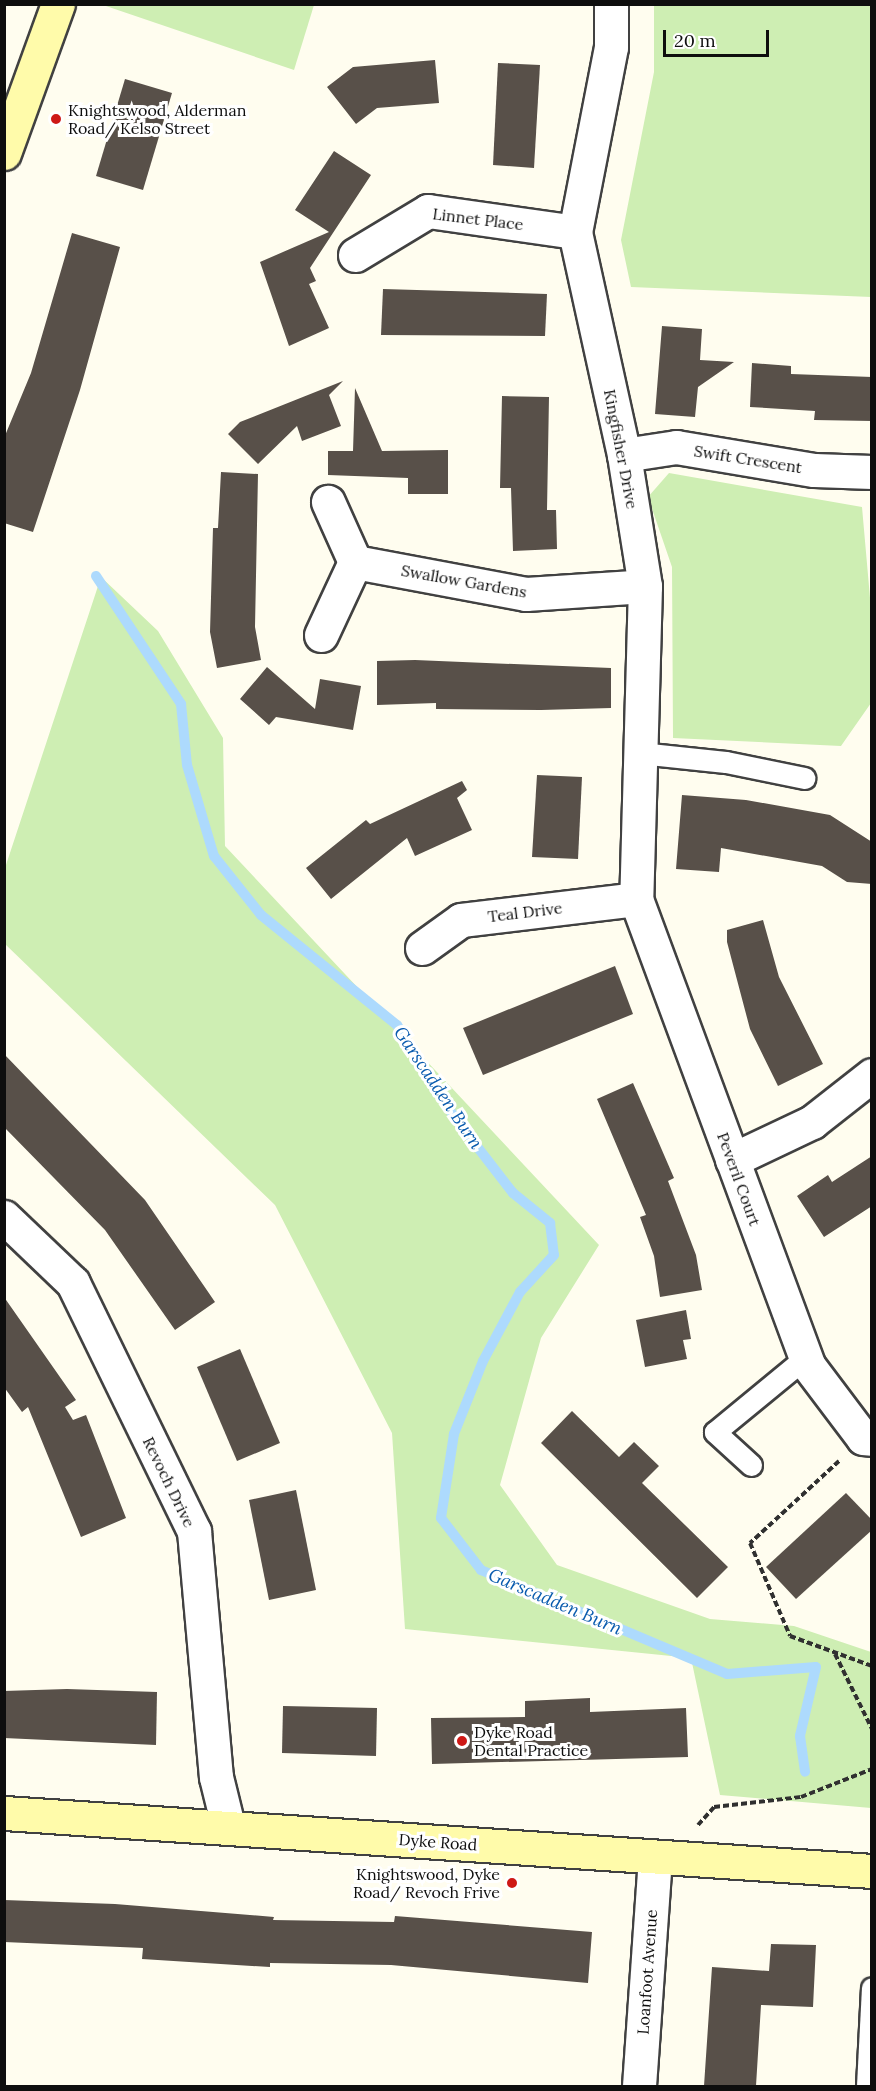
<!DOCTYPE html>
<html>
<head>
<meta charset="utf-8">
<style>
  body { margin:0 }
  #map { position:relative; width:876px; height:2091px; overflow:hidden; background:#fffdef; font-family:Lora,serif }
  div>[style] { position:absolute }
  .green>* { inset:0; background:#ceeeb3 }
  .stream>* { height:10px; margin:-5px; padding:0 5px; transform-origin:5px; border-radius:5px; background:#addafd }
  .building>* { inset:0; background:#585049 }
  .path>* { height:4px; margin-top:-2px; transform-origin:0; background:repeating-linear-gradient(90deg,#303030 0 6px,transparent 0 9px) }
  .roads { filter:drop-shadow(2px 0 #414141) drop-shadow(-2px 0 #414141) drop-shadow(0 2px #414141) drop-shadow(0 -2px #414141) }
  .lane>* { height:21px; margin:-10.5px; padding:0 10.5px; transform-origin:10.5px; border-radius:10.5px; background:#fff }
  .street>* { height:33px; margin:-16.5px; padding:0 16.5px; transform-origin:16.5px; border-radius:16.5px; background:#fff }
  .secondary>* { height:33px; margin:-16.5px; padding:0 16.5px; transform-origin:16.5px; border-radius:16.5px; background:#fffbaa }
  .dots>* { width:16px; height:16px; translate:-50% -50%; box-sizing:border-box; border:3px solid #fff; border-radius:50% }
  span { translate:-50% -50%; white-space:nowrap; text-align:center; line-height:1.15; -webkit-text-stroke:6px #fff; paint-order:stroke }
  .poi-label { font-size:16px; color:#0e0e0e }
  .left { translate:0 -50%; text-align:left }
  .right { translate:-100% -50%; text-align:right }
  .street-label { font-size:16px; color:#0e0e0e }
  .water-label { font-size:18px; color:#095bae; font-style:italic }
  .frame { position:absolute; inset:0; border:6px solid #0e0e0e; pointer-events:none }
  .scale { position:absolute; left:663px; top:30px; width:106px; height:27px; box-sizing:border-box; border:3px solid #0e0e0e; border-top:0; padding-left:8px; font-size:18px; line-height:21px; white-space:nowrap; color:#0e0e0e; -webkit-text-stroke:4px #fff; paint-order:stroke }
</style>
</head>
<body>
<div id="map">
  <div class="green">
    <div style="clip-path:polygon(103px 5px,103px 4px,314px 5px,294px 70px)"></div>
    <div style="clip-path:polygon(654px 5px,871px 5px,871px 297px,631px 287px,621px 240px,654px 72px)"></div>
    <div style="clip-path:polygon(669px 473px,862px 507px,871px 609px,871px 703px,841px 746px,673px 738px,672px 567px,648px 497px)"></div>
    <div style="clip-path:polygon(101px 577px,158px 631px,223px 738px,225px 846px,599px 1245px,541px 1338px,500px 1485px,557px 1565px,710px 1619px,794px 1626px,871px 1652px,871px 1808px,720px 1795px,691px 1658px,405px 1629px,392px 1433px,275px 1205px,5px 944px,5px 868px)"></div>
  </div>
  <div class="stream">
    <div style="left:96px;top:576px;width:154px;rotate:56.4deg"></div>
    <div style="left:181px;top:704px;width:61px;rotate:84.4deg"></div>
    <div style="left:187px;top:765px;width:95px;rotate:73.5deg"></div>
    <div style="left:214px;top:856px;width:75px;rotate:51.5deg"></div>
    <div style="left:261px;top:915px;width:175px;rotate:39deg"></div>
    <div style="left:397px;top:1025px;width:110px;rotate:58.1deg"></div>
    <div style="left:455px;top:1118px;width:95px;rotate:52.3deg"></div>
    <div style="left:513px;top:1193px;width:48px;rotate:39deg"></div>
    <div style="left:550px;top:1223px;width:32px;rotate:83deg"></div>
    <div style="left:554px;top:1255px;width:50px;rotate:132.6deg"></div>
    <div style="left:520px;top:1292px;width:78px;rotate:118.2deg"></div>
    <div style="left:483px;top:1361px;width:79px;rotate:111.7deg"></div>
    <div style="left:454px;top:1434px;width:85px;rotate:98.8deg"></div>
    <div style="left:441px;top:1518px;width:66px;rotate:52.4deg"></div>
    <div style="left:481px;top:1570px;width:267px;rotate:22.9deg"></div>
    <div style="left:727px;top:1674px;width:89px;rotate:-4.5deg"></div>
    <div style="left:816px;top:1667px;width:71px;rotate:103.1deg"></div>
    <div style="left:800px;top:1736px;width:36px;rotate:82deg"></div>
  </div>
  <div class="building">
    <div style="clip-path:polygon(435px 60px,439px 103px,377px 108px,356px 124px,327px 87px,353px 67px)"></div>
    <div style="clip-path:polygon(498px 63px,540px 65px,534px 168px,493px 165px)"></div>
    <div style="clip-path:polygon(125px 79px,172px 93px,143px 190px,96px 176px)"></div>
    <div style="clip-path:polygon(334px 151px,371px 175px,310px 268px,316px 281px,309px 284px,329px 328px,289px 346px,260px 262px,329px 232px,295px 210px)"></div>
    <div style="clip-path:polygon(72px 233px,120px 247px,80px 390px,33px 532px,4px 523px,4px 438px,31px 373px)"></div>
    <div style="clip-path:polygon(383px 289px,547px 294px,545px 336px,381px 335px)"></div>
    <div style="clip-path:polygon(662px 326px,702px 329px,700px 360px,734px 362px,698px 387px,695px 417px,655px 414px)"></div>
    <div style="clip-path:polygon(752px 363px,791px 366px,791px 374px,872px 377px,872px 421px,814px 420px,815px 411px,750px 407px)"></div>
    <div style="clip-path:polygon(343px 381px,329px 395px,341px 426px,302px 441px,297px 426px,258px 464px,228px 434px,240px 422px)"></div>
    <div style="clip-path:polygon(355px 388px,382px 451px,448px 450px,448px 494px,408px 494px,408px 478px,328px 475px,328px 451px,353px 451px)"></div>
    <div style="clip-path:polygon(502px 396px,549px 397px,547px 510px,556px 510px,557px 549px,513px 551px,511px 488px,500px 488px)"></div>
    <div style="clip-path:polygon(221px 472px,258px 474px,255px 627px,261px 660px,217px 668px,210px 632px,213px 528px,218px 528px)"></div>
    <div style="clip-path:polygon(415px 660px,611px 668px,611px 708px,541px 710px,436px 709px,436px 703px,377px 705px,377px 661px)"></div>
    <div style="clip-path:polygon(267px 667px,315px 709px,320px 679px,361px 686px,353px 730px,276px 717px,269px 725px,240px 699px)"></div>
    <div style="clip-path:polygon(537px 775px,582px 777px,578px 859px,532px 857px)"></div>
    <div style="clip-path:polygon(462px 781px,467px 790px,457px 798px,472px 830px,415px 856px,407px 838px,331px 899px,306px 868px,366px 820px,370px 824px)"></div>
    <div style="clip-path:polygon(682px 795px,746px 800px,830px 815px,872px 842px,872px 884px,847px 882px,822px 866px,721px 848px,719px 872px,676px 869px)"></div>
    <div style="clip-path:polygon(763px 920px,779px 977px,823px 1064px,778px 1086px,750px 1029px,727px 942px,727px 930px)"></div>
    <div style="clip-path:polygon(615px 966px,633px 1014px,483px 1075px,463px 1028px)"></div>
    <div style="clip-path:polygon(4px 1054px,145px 1200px,215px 1302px,175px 1330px,105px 1230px,4px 1127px)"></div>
    <div style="clip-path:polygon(633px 1083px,674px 1178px,668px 1181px,696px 1255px,702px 1290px,660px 1297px,654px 1256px,640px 1217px,646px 1215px,597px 1099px)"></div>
    <div style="clip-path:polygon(872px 1156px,872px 1206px,824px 1237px,797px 1196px,828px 1175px,832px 1182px)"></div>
    <div style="clip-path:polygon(4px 1297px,76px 1400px,65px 1407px,73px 1420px,86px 1415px,126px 1518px,81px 1537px,28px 1407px,22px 1412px,4px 1387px)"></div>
    <div style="clip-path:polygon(686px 1310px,691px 1339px,683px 1340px,687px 1359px,645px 1367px,636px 1320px)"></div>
    <div style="clip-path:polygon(240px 1349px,280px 1443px,237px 1461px,197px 1367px)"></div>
    <div style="clip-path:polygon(572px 1411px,619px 1457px,634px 1442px,659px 1466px,642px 1483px,728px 1567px,697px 1598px,541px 1443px)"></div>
    <div style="clip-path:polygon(296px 1490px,316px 1590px,269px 1600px,249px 1500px)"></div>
    <div style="clip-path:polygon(846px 1493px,872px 1520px,872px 1530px,796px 1599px,766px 1567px)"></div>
    <div style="clip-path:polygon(67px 1689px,157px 1692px,156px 1745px,4px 1738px,4px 1691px)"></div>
    <div style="clip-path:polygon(590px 1698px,590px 1712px,686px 1708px,688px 1757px,432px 1764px,431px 1718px,525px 1717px,525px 1701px)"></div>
    <div style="clip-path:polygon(283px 1706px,377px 1708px,376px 1756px,282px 1753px)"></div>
    <div style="clip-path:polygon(4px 1900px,115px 1904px,274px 1917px,273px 1920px,394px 1922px,395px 1916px,592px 1932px,588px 1983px,391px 1965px,270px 1963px,270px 1967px,142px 1959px,143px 1948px,4px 1942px)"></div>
    <div style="clip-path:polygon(771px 1944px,816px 1945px,813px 2007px,761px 2005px,756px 2086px,704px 2086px,712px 1967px,769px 1971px)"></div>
  </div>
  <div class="path">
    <div style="left:839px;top:1461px;width:121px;rotate:137.3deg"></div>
    <div style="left:750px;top:1543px;width:101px;rotate:66.7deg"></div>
    <div style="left:790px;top:1636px;width:87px;rotate:20.1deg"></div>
    <div style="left:835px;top:1654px;width:84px;rotate:63.7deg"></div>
    <div style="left:698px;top:1825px;width:24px;rotate:-48deg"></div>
    <div style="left:714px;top:1807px;width:88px;rotate:-6.6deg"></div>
    <div style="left:801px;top:1797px;width:76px;rotate:-21.5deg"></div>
  </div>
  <div class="roads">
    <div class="lane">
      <div style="left:640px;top:753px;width:86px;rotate:6deg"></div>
      <div style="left:726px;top:762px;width:80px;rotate:11.6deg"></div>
      <div style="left:751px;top:1465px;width:49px;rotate:-137.5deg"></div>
      <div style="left:715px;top:1432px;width:117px;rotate:-39.4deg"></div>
      <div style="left:867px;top:2086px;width:98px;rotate:-87.1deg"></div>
    </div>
    <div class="street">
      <div style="left:611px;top:4px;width:43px;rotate:90deg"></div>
      <div style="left:611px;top:47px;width:188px;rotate:101deg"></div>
      <div style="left:575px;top:232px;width:228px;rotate:77.6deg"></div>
      <div style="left:624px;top:455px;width:133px;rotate:80.9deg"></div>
      <div style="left:645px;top:586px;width:313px;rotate:91.6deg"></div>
      <div style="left:636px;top:899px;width:497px;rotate:69.7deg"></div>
      <div style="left:808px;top:1365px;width:91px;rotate:53deg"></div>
      <div style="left:863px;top:1438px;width:9px;rotate:6deg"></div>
      <div style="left:355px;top:255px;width:85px;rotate:-31.1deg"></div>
      <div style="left:428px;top:211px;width:148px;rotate:8.1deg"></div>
      <div style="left:624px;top:455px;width:53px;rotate:-8.7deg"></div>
      <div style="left:676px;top:447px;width:140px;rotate:9.5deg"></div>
      <div style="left:814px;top:470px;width:58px;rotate:2deg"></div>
      <div style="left:355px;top:562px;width:174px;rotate:10.6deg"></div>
      <div style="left:526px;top:594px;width:119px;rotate:-3.8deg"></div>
      <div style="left:321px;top:635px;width:81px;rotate:-65deg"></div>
      <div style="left:355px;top:562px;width:66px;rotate:-114.2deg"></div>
      <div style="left:422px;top:948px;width:48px;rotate:-35.7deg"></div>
      <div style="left:461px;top:920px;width:176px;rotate:-6.8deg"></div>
      <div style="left:732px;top:1160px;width:89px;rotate:-25.4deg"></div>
      <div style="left:812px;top:1122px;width:76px;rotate:-38.1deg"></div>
      <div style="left:4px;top:1217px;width:95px;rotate:43.7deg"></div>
      <div style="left:73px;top:1283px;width:276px;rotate:64deg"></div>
      <div style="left:194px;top:1531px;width:247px;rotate:84.9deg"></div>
      <div style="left:216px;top:1777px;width:50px;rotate:76.2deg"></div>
      <div style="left:639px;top:2086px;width:229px;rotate:-86deg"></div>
    </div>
    <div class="secondary">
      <div style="left:4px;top:153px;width:158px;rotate:-70.1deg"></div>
      <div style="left:4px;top:1813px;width:870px;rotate:3.82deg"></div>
    </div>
  </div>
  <div class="dots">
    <div style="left:56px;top:119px;background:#ce1916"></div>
    <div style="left:462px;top:1741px;background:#ce1916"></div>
    <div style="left:512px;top:1883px;background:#ce1916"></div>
  </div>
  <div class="poi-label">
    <span class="left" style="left:68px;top:119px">Knightswood, Alderman<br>Road/ Kelso Street</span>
    <span class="left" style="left:474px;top:1741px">Dyke Road<br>Dental Practice</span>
    <span class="right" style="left:500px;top:1883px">Knightswood, Dyke<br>Road/ Revoch Frive</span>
  </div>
  <div class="street-label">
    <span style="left:478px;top:219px;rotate:7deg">Linnet Place</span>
    <span style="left:621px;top:449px;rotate:79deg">Kingfisher Drive</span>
    <span style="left:748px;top:459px;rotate:9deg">Swift Crescent</span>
    <span style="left:464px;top:581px;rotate:10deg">Swallow Gardens</span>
    <span style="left:525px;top:912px;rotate:-7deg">Teal Drive</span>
    <span style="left:739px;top:1179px;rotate:70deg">Peveril Court</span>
    <span style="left:169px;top:1482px;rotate:64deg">Revoch Drive</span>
    <span style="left:438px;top:1842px;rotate:4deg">Dyke Road</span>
    <span style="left:647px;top:1972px;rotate:-86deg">Loanfoot Avenue</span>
  </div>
  <div class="water-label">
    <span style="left:438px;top:1088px;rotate:56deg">Garscadden Burn</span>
    <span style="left:555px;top:1602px;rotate:23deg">Garscadden Burn</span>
  </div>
  <div class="frame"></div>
  <div class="scale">20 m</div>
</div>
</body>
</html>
